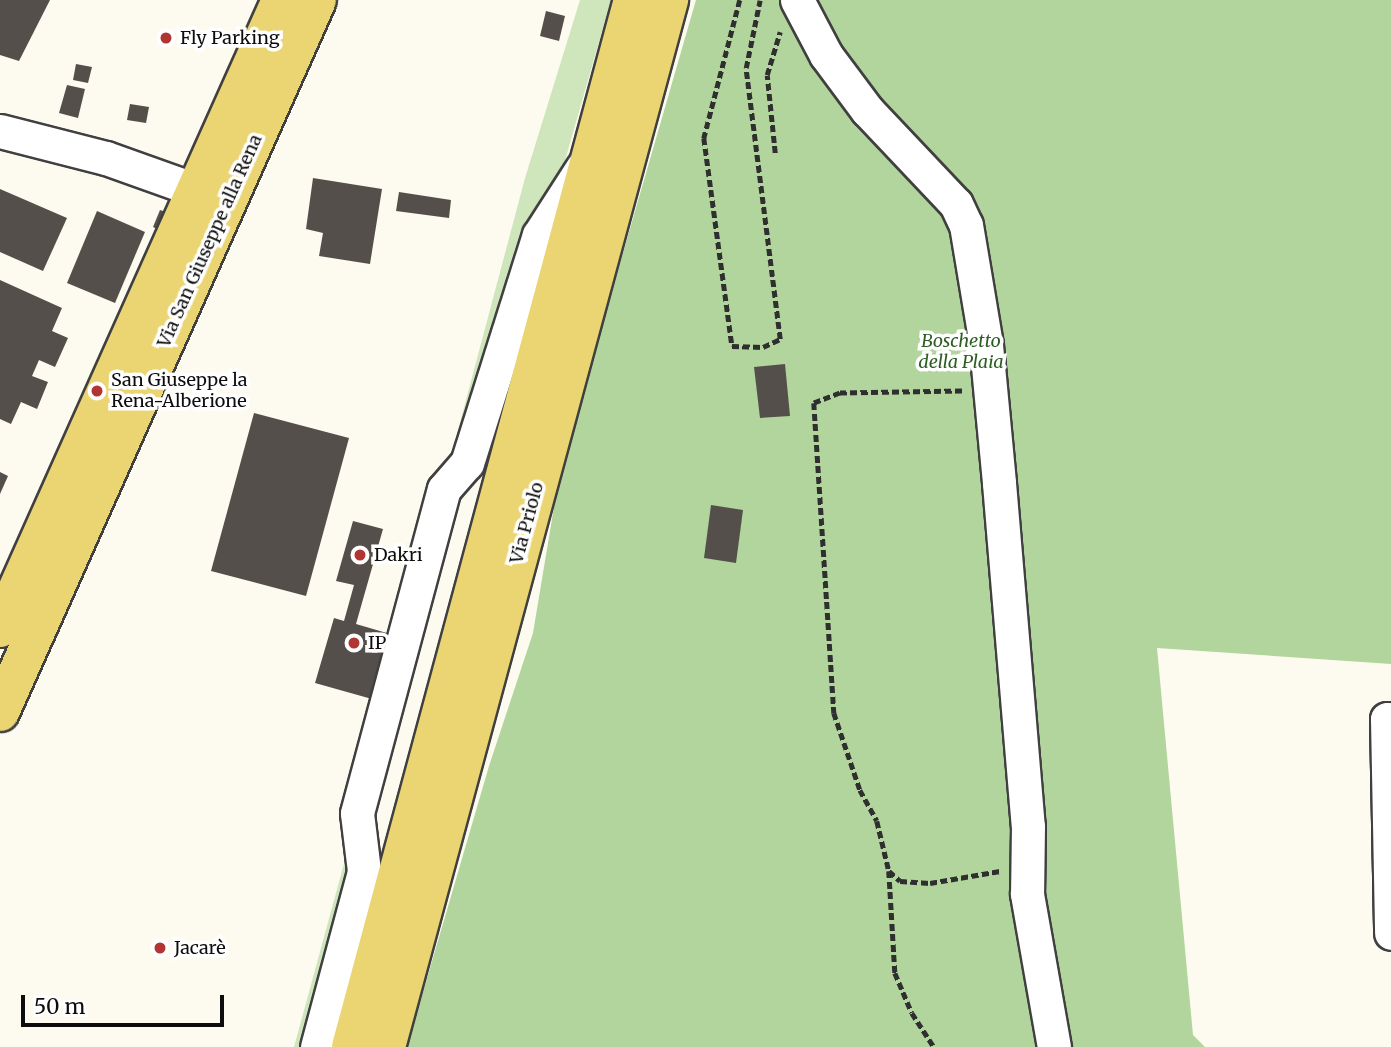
<!DOCTYPE html>
<html>
<head>
<meta charset="utf-8">
<style>
  body { margin:0 }
  #map { position:relative; width:1391px; height:1047px; overflow:hidden; background:#fdfbef; font-family:Merriweather,serif }
  div>[style] { position:absolute }
  .green>* { inset:0; background:#cfe5bc }
  .forest>* { inset:0; background:#b2d49d }
  .building>* { inset:0; background:#554f4b }
  .path>* { height:4.5px; margin-top:-2.25px; transform-origin:0; background:repeating-linear-gradient(90deg,#2f2f2f 0 7px,transparent 0 10.5px) }
  .roads { filter:drop-shadow(2px 0 #404040) drop-shadow(-2px 0 #404040) drop-shadow(0 2px #404040) drop-shadow(0 -2px #404040) }
  .minor>* { height:33px; margin:-16.5px; padding:0 16.5px; transform-origin:16.5px; border-radius:16.5px; background:#fff }
  .major>* { height:38px; margin:-19px; padding:0 19px; transform-origin:19px; border-radius:19px; background:#ebd572 }
  .dots>* { width:19px; height:19px; translate:-50% -50%; box-sizing:border-box; border:4px solid #fff; border-radius:50% }
  span { translate:-50% -50%; white-space:nowrap; text-align:center; line-height:1.15; -webkit-text-stroke:7px #fff; paint-order:stroke }
  .poi-label { font-size:18px; color:#0d0d0d }
  .left { translate:0 -50%; text-align:left }
  .street-label { font-size:18px; color:#0d0d0d }
  .park-label { font-size:18px; color:#2d5f24; font-style:italic }
  .scale { position:absolute; left:21px; top:995px; width:203px; height:32px; box-sizing:border-box; border:4px solid #0d0d0d; border-top:0; padding-left:9px; font-size:21px; line-height:24px; white-space:nowrap; color:#0d0d0d; -webkit-text-stroke:5px #fff; paint-order:stroke }
</style>
</head>
<body>
<div id="map">
  <div class="green">
    <div style="clip-path:polygon(580px 0,611px 0,562px 171px,457px 466px,449px 464px,525px 178px)"></div>
    <div style="clip-path:polygon(348px 849px,352px 874px,308px 1047px,294px 1047px)"></div>
  </div>
  <div class="forest">
    <div style="clip-path:polygon(696px 0,1391px 0,1391px 664px,1157px 648px,1193px 1035px,1205px 1047px,407px 1047px,489px 766px,533px 633px,560px 471px)"></div>
  </div>
  <div class="building">
    <div style="clip-path:polygon(0 0,50px 0,19px 61px,0 55px)"></div>
    <div style="clip-path:polygon(546px 11px,565px 16px,559px 41px,540px 36px)"></div>
    <div style="clip-path:polygon(76px 64px,92px 67px,88px 83px,73px 80px)"></div>
    <div style="clip-path:polygon(67px 85px,85px 89px,78px 118px,59px 113px)"></div>
    <div style="clip-path:polygon(130px 104px,149px 107px,146px 123px,127px 120px)"></div>
    <div style="clip-path:polygon(313px 178px,382px 189px,370px 264px,319px 256px,323px 233px,306px 229px)"></div>
    <div style="clip-path:polygon(0 189px,67px 218px,43px 271px,0 252px)"></div>
    <div style="clip-path:polygon(399px 192px,451px 200px,449px 218px,396px 211px)"></div>
    <div style="clip-path:polygon(160px 210px,166px 212px,159px 230px,153px 227px)"></div>
    <div style="clip-path:polygon(97px 211px,145px 232px,115px 303px,67px 283px)"></div>
    <div style="clip-path:polygon(0 280px,62px 308px,52px 331px,68px 338px,55px 367px,39px 360px,32px 376px,48px 382px,37px 409px,21px 402px,11px 424px,0 419px)"></div>
    <div style="clip-path:polygon(785px 364px,790px 416px,760px 418px,754px 367px)"></div>
    <div style="clip-path:polygon(254px 413px,349px 438px,306px 596px,211px 571px)"></div>
    <div style="clip-path:polygon(0 472px,8px 476px,0 494px)"></div>
    <div style="clip-path:polygon(711px 505px,743px 510px,736px 563px,704px 558px)"></div>
    <div style="clip-path:polygon(353px 521px,383px 529px,356px 624px,397px 636px,379px 701px,315px 683px,334px 618px,344px 621px,354px 585px,336px 581px)"></div>
  </div>
  <div class="path">
    <div style="left:740px;top:0;width:143px;rotate:104.6deg"></div>
    <div style="left:704px;top:138px;width:210px;rotate:82.3deg"></div>
    <div style="left:732px;top:346px;width:31px;rotate:2deg"></div>
    <div style="left:763px;top:347px;width:19px;rotate:-25deg"></div>
    <div style="left:780px;top:339px;width:273px;rotate:-97.2deg"></div>
    <div style="left:746px;top:68px;width:69px;rotate:-78.4deg"></div>
    <div style="left:775px;top:153px;width:78px;rotate:-95.9deg"></div>
    <div style="left:767px;top:75px;width:45px;rotate:-73.2deg"></div>
    <div style="left:962px;top:391px;width:122px;rotate:179.1deg"></div>
    <div style="left:840px;top:393px;width:28px;rotate:159deg"></div>
    <div style="left:814px;top:403px;width:311px;rotate:86.3deg"></div>
    <div style="left:834px;top:713px;width:81px;rotate:71.3deg"></div>
    <div style="left:860px;top:790px;width:35px;rotate:61deg"></div>
    <div style="left:877px;top:821px;width:51px;rotate:76.5deg"></div>
    <div style="left:889px;top:871px;width:15px;rotate:42deg"></div>
    <div style="left:900px;top:881px;width:30px;rotate:4deg"></div>
    <div style="left:930px;top:883px;width:71px;rotate:-9.7deg"></div>
    <div style="left:889px;top:871px;width:102px;rotate:86.6deg"></div>
    <div style="left:895px;top:973px;width:43px;rotate:67deg"></div>
    <div style="left:912px;top:1013px;width:40px;rotate:57.1deg"></div>
  </div>
  <div class="roads">
    <div class="minor">
      <div style="left:797px;top:0;width:62px;rotate:62.2deg"></div>
      <div style="left:826px;top:55px;width:69px;rotate:53.3deg"></div>
      <div style="left:867px;top:110px;width:129px;rotate:46.6deg"></div>
      <div style="left:956px;top:204px;width:23px;rotate:65deg"></div>
      <div style="left:966px;top:225px;width:122px;rotate:80.5deg"></div>
      <div style="left:986px;top:345px;width:139px;rotate:84.6deg"></div>
      <div style="left:999px;top:483px;width:344px;rotate:85.2deg"></div>
      <div style="left:1028px;top:826px;width:68px;rotate:90.8deg"></div>
      <div style="left:1027px;top:894px;width:155px;rotate:80deg"></div>
      <div style="left:0;top:131px;width:109px;rotate:14.3deg"></div>
      <div style="left:106px;top:158px;width:122px;rotate:19.6deg"></div>
      <div style="left:1391px;top:720px;width:4px;rotate:-166deg"></div>
      <div style="left:1387px;top:719px;width:214px;rotate:88.9deg"></div>
      <div style="left:317px;top:1047px;width:182px;rotate:-75deg"></div>
      <div style="left:364px;top:871px;width:58px;rotate:-96.9deg"></div>
      <div style="left:357px;top:813px;width:335px;rotate:-75deg"></div>
      <div style="left:444px;top:489px;width:35px;rotate:-49deg"></div>
      <div style="left:467px;top:463px;width:239px;rotate:-72.5deg"></div>
      <div style="left:539px;top:235px;width:80px;rotate:-57.3deg"></div>
    </div>
    <div class="major">
      <div style="left:0;top:628px;width:688px;rotate:-65.89deg"></div>
      <div style="left:0;top:712px;width:779px;rotate:-66deg"></div>
      <div style="left:351px;top:1047px;width:1084px;rotate:-74.93deg"></div>
      <div style="left:386px;top:1047px;width:1085px;rotate:-74.87deg"></div>
    </div>
  </div>
  <div class="dots">
    <div style="left:166px;top:38px;background:#b03533"></div>
    <div style="left:97px;top:391px;background:#b03533"></div>
    <div style="left:360px;top:555px;background:#b03533"></div>
    <div style="left:354px;top:643px;background:#b03533"></div>
    <div style="left:160px;top:948px;background:#b03533"></div>
  </div>
  <div class="poi-label">
    <span class="left" style="left:180px;top:38px">Fly Parking</span>
    <span class="left" style="left:111px;top:391px">San Giuseppe la<br>Rena-Alberione</span>
    <span class="left" style="left:374px;top:555px">Dakri</span>
    <span class="left" style="left:368px;top:643px">IP</span>
    <span class="left" style="left:174px;top:948px">Jacarè</span>
  </div>
  <div class="street-label">
    <span style="left:210px;top:241px;rotate:-66deg">Via San Giuseppe alla Rena</span>
    <span style="left:527px;top:523px;rotate:-75deg">Via Priolo</span>
  </div>
  <div class="park-label">
    <span style="left:961px;top:352px">Boschetto<br>della Plaia</span>
  </div>
  <div class="scale">50 m</div>
</div>
</body>
</html>
